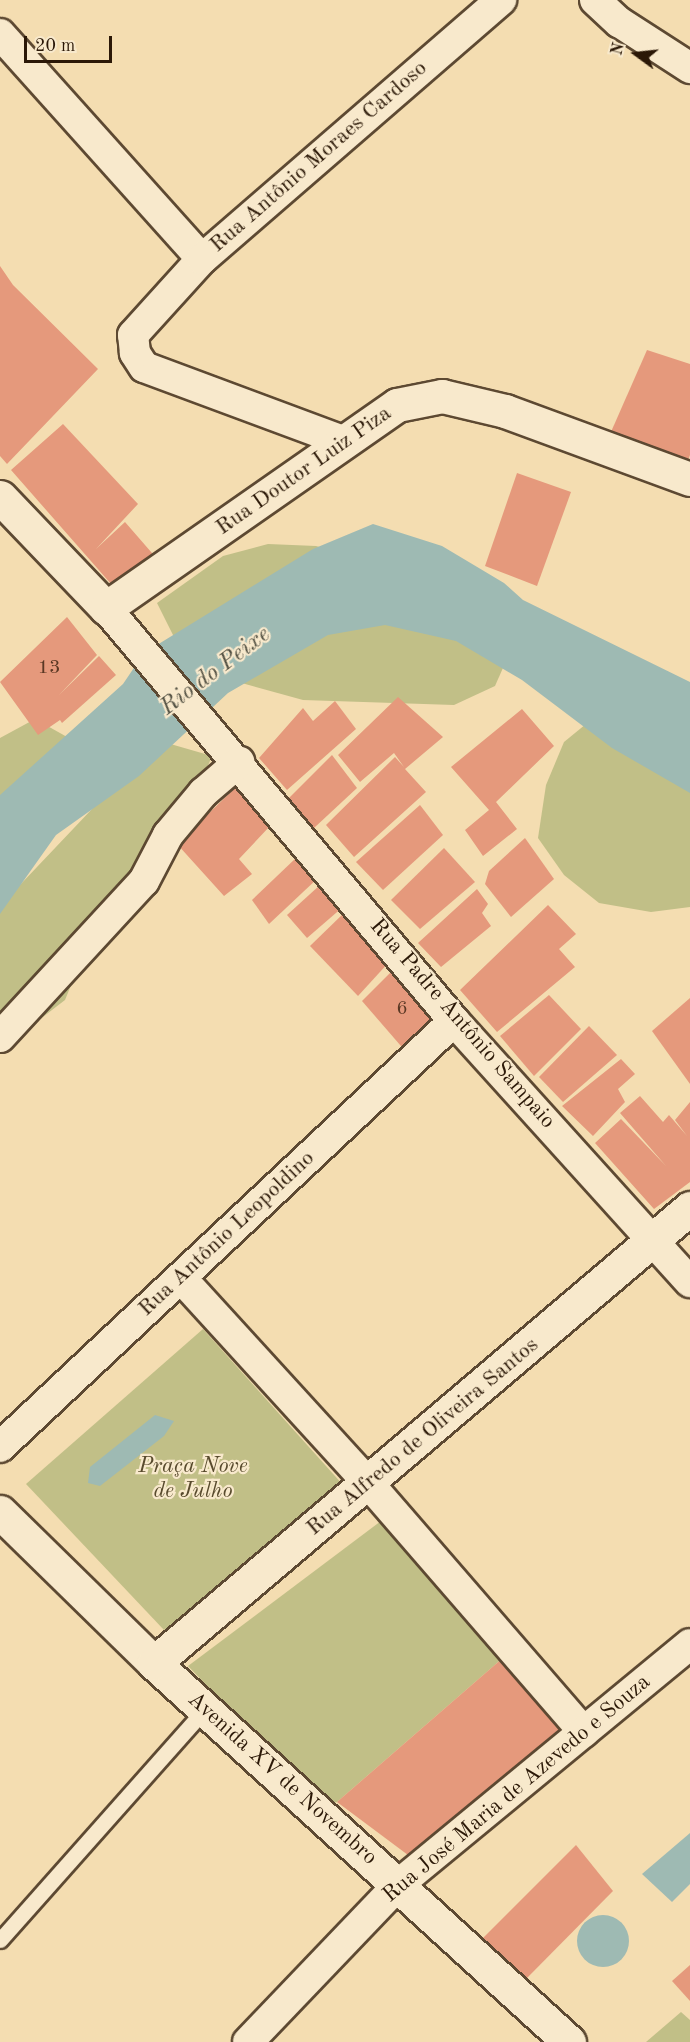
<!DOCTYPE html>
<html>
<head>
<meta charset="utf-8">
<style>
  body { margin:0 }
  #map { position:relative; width:690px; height:2042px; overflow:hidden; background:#f4ddb1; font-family:"Old Standard TT",serif }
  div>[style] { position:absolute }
  .green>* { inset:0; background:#c1bf87 }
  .water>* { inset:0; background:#9ebab3 }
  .round { border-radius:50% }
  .building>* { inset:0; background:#e5997c }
  .roads { filter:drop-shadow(2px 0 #5d4932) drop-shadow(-2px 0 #5d4932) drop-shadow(0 2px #5d4932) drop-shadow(0 -2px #5d4932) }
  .lane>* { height:15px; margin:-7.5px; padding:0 7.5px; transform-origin:7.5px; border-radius:7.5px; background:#f8e9cc }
  .street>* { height:30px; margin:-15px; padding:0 15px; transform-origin:15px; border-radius:15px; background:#f8e9cc }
  .secondary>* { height:33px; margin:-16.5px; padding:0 16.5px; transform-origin:16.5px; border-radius:16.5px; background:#f8e9cc }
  span { translate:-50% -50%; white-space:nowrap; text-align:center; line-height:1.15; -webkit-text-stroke:4.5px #f8e9cc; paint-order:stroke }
  .number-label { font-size:20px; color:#5a3824 }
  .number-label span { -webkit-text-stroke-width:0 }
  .street-label { font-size:22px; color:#2b1807 }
  .park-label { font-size:22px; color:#584a2d; font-style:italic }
  .water-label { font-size:24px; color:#535143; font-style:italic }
  .north { position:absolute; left:606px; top:24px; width:60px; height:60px; -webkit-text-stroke:4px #f8e9cc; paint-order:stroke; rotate:285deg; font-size:16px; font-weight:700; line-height:24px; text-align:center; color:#2b1807 }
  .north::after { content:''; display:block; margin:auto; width:21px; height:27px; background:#2b1807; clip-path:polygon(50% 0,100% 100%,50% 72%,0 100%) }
  .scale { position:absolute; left:24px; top:36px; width:88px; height:27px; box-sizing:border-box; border:3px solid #2b1807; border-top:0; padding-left:8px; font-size:18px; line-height:21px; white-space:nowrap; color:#2b1807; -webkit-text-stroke:4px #f8e9cc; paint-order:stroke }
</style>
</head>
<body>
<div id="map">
  <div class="green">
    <div style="clip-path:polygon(268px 544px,316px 546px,451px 583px,514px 643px,495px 686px,454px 705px,303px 700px,213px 675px,179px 647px,157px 603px,223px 556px)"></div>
    <div style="clip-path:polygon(597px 715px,690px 748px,690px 907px,651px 912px,599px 903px,564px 875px,538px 838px,546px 785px,564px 742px)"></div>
    <div style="clip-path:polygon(35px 719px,76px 742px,0 829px,0 738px)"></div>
    <div style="clip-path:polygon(167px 743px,212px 756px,194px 799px,85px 951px,65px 1000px,0 1050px,0 906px,129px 770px)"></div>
    <div style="clip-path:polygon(203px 1329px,352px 1495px,164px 1630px,26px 1484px)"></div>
    <div style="clip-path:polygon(381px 1521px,511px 1651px,337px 1802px,323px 1806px,188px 1666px)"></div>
    <div style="clip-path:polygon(681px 2012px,690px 2020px,690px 2042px,646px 2042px)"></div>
  </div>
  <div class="water">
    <div style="clip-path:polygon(373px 524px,442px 546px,504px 583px,523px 600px,690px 682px,690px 793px,612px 748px,522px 680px,456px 641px,385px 625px,328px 635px,228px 693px,139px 776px,56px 835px,0 914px,0 795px,123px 684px,144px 653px,313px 549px)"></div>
    <div style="clip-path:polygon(155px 1415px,174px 1421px,164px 1436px,100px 1486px,88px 1483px,90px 1467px)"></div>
    <div style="clip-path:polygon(690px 1833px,690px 1884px,672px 1902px,642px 1874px)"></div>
    <div class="round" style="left:577px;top:1915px;width:52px;height:52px"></div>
  </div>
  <div class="building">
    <div style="clip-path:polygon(0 266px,13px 285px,98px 369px,7px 464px,0 456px)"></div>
    <div style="clip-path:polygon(647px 350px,690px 364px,690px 455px,685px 469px,607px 441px)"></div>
    <div style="clip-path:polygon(63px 424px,138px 504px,96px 549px,125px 522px,165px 568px,119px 593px,11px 470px)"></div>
    <div style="clip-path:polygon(517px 473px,571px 492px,537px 586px,485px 566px)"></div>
    <div style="clip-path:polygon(67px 617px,97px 655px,59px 695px,99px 656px,116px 675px,62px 723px,60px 720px,38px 735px,0 682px)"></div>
    <div style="clip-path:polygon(398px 697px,443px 737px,405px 769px,426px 792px,354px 857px,326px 825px,395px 757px,404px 767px,394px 753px,360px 782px,338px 755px)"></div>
    <div style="clip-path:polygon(335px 701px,356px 729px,287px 790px,259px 758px,303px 708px,313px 721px)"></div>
    <div style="clip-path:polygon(522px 709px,554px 746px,496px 802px,517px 829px,483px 856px,465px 830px,489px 810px,451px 767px)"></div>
    <div style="clip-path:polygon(332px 755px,357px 788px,314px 828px,286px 801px)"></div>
    <div style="clip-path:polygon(235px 788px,270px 826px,239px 859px,252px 874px,224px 896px,177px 844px)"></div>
    <div style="clip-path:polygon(420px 805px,443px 835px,383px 890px,356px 862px)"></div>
    <div style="clip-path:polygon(525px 838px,554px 879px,511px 917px,485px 884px,489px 871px)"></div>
    <div style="clip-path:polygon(444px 848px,475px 882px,420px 929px,391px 900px)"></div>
    <div style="clip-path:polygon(297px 857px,318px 878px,269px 924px,252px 900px)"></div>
    <div style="clip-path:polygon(320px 885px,344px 906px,307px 938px,287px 915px)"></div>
    <div style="clip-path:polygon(477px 889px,488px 904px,482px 913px,491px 926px,441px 967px,418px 943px)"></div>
    <div style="clip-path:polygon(548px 905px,576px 934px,559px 949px,575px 967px,497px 1032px,460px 990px)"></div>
    <div style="clip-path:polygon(346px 911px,390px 961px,358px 996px,310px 946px)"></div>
    <div style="clip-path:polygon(395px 968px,443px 1018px,407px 1053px,362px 1001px)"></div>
    <div style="clip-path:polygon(549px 995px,581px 1029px,534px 1076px,500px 1036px)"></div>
    <div style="clip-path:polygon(690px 998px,690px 1084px,652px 1031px)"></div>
    <div style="clip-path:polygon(589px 1026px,617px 1055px,563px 1102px,539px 1077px)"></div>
    <div style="clip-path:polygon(621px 1059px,635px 1074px,618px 1089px,625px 1102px,593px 1136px,562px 1106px)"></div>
    <div style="clip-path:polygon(640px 1096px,663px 1122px,669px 1115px,687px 1136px,675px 1120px,690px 1102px,690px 1182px,654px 1209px,595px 1143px,621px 1119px,666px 1166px,620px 1113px)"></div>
    <div style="clip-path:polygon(511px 1651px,562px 1727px,412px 1858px,337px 1802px)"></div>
    <div style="clip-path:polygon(576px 1845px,613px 1891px,527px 1978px,483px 1938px)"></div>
    <div style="clip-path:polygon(690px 1965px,690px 2001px,672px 1981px)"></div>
  </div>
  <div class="roads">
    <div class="lane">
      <div style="left:0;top:1940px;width:309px;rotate:-48.4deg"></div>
    </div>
    <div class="street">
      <div style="left:595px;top:0;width:33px;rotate:43deg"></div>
      <div style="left:619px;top:22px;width:85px;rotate:32.9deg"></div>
      <div style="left:0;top:34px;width:302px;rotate:48.1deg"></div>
      <div style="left:343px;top:441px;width:212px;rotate:-159.6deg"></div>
      <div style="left:144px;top:367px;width:17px;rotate:-123deg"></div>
      <div style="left:135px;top:353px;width:18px;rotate:-96deg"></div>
      <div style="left:133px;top:335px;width:103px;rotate:-47.8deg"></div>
      <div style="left:202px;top:259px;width:396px;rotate:-40.9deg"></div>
      <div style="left:106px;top:608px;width:540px;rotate:49.88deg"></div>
      <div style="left:454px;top:1021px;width:352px;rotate:47.9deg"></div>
      <div style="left:0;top:1037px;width:212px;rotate:-47.3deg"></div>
      <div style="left:144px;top:881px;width:52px;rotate:-62.4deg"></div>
      <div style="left:168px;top:835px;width:55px;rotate:-50.2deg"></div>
      <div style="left:203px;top:793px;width:48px;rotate:-40.7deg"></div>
      <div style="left:181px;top:1278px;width:279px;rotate:47.6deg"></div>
      <div style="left:369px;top:1484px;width:328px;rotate:49.1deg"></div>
      <div style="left:0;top:1447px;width:623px;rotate:-43.18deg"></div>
      <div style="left:248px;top:2042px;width:219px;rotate:-46.3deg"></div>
      <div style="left:399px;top:1884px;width:377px;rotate:-39.5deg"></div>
    </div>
    <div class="secondary">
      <div style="left:0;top:497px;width:153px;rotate:46.3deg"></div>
      <div style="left:106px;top:608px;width:355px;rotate:-34.9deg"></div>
      <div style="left:397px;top:405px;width:46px;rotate:-11.3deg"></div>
      <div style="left:442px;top:396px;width:65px;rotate:13.4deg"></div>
      <div style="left:505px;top:411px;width:197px;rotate:20.2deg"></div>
      <div style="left:0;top:1512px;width:216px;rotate:44.4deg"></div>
      <div style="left:154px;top:1663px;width:562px;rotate:42.4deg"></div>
      <div style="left:154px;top:1663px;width:703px;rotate:-40.33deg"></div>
    </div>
  </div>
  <div class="number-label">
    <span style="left:49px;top:668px">13</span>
    <span style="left:402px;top:1009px">6</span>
  </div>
  <div class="street-label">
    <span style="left:319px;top:157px;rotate:-41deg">Rua Antônio Moraes Cardoso</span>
    <span style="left:304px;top:471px;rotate:-35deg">Rua Doutor Luiz Piza</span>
    <span style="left:462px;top:1024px;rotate:49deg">Rua Padre Antônio Sampaio</span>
    <span style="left:227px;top:1234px;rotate:-43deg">Rua Antônio Leopoldino</span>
    <span style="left:423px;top:1437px;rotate:-40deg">Rua Alfredo de Oliveira Santos</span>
    <span style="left:282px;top:1779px;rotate:42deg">Avenida XV de Novembro</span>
    <span style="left:517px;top:1789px;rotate:-40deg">Rua José Maria de Azevedo e Souza</span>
  </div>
  <div class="park-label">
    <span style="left:193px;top:1479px">Praça Nove<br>de Julho</span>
  </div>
  <div class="water-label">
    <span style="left:216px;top:672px;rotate:-37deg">Rio do Peixe</span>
  </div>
  <div class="north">N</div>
  <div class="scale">20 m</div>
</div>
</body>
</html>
